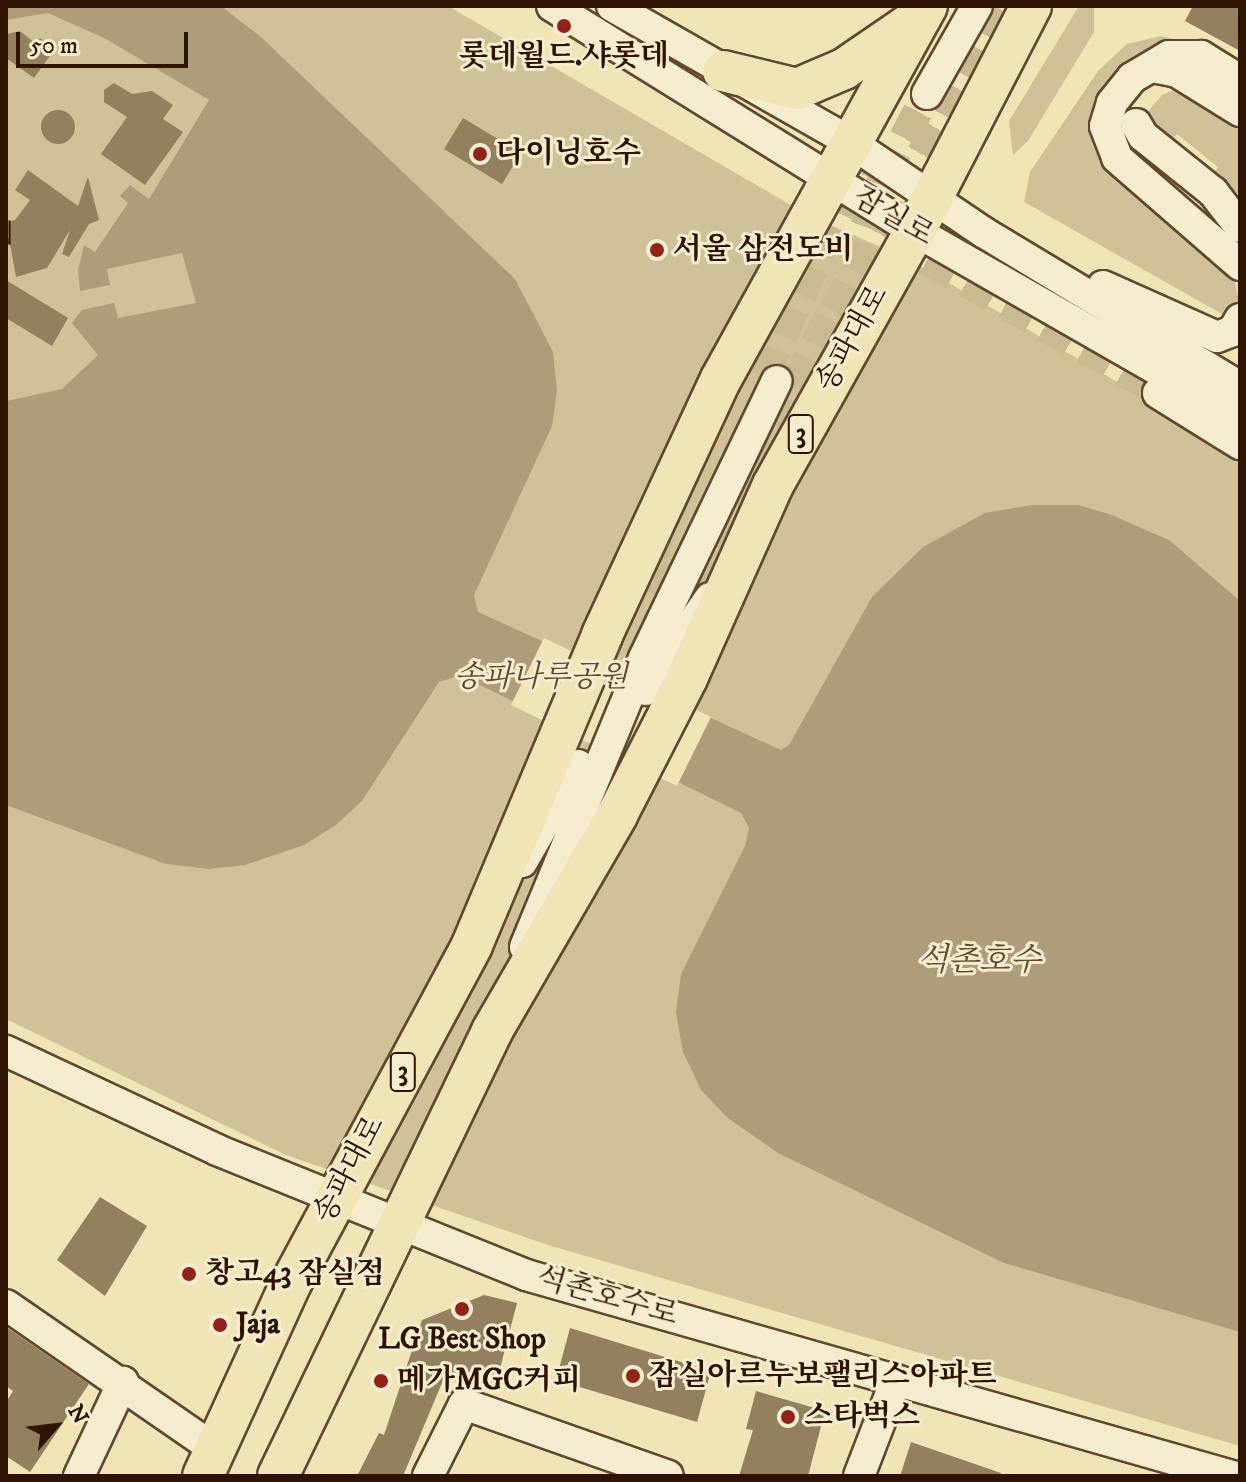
<!DOCTYPE html>
<html>
<head>
<meta charset="utf-8">
<style>
  body { margin:0 }
  #map { position:relative; width:1246px; height:1482px; overflow:hidden; background:#f1e4b7; font-family:"IM FELL DW Pica","Noto Serif KR",serif }
  div>[style] { position:absolute }
  .green>* { inset:0; background:#d0c198 }
  .water>* { inset:0; background:#af9d79 }
  .pier>* { inset:0; background:#f1e4b7 }
  .building>* { inset:0; background:#93805f }
  .round { border-radius:50% }
  .minor-tunnel>* { height:30px; margin-top:-15px; transform-origin:0; background:repeating-linear-gradient(90deg,#caba92 0 30px,transparent 0 45px) }
  .roads { filter:drop-shadow(2px 0 #5f482e) drop-shadow(-2px 0 #5f482e) drop-shadow(0 2px #5f482e) drop-shadow(0 -2px #5f482e) }
  .minor>* { height:30px; margin:-15px; padding:0 15px; transform-origin:15px; border-radius:15px; background:#f6edd0 }
  .major>* { height:40px; margin:-20px; padding:0 20px; transform-origin:20px; border-radius:20px; background:#f1e4b7 }
  .rail>* { height:9px; margin-top:-4.5px; transform-origin:0; background:repeating-linear-gradient(90deg,#f6edd0 0 18px,#2e1400 0 36px); box-sizing:border-box; border-block:2px solid #2e1400 }
  .dots>* { width:22px; height:22px; translate:-50% -50%; box-sizing:border-box; border:4px solid #f6edd0; border-radius:50% }
  span { translate:-50% -50%; white-space:nowrap; text-align:center; line-height:1.15; -webkit-text-stroke:6px #f6edd0; paint-order:stroke }
  .shield-label span { padding:2px 6px; background:#f6edd0; border:2px solid; border-radius:6px; -webkit-text-stroke-width:0 }
  .shield-label { font-size:28px; color:#2e1400; font-weight:700 }
  .poi-label { font-size:30px; color:#2e1400; font-weight:700 }
  .left { translate:0 -50%; text-align:left }
  .street-label { font-size:30px; color:#2e1400 }
  .park-label { font-size:30px; color:#5f482e; font-style:italic }
  .water-label { font-size:32px; color:#624b30; font-style:italic }
  .frame { position:absolute; inset:0; border:8px solid #2e1400; pointer-events:none }
  .north { position:absolute; left:16px; top:1386px; width:80px; height:80px; -webkit-text-stroke:6px #f6edd0; paint-order:stroke; rotate:62deg; font-size:22px; font-weight:700; line-height:32px; text-align:center; color:#2e1400 }
  .north::after { content:''; display:block; margin:auto; width:28px; height:36px; background:#2e1400; clip-path:polygon(50% 0,100% 100%,50% 72%,0 100%) }
  .scale { position:absolute; left:16px; top:32px; width:172px; height:36px; box-sizing:border-box; border:4px solid #2e1400; border-top:0; padding-left:10px; font-size:24px; line-height:28px; white-space:nowrap; color:#2e1400; -webkit-text-stroke:6px #f6edd0; paint-order:stroke }
</style>
</head>
<body>
<div id="map">
  <div class="green">
    <div style="clip-path:polygon(6px 6px,448px 6px,808px 215px,908px 259px,1240px 454px,1240px 1446px,548px 1245px,286px 1155px,6px 1019px)"></div>
    <div style="clip-path:polygon(1079px 6px,1094px 6px,1094px 32px,1028px 141px,1013px 155px,1009px 121px)"></div>
    <div style="clip-path:polygon(1161px 36px,1182px 41px,1165px 43px,1103px 119px,1232px 270px,1240px 304px,1229px 318px,1024px 202px,1030px 172px,1098px 71px,1127px 44px)"></div>
    <div style="clip-path:polygon(1174px 90px,1240px 127px,1240px 194px,1208px 181px,1218px 167px,1177px 134px,1166px 146px,1145px 115px,1162px 95px)"></div>
  </div>
  <div class="water">
    <div style="clip-path:polygon(6px 6px,221px 6px,261px 37px,515px 279px,553px 352px,557px 391px,552px 426px,474px 595px,478px 612px,781px 750px,789px 745px,872px 597px,923px 547px,985px 513px,1031px 505px,1078px 505px,1109px 514px,1169px 540px,1240px 601px,1240px 1332px,1004px 1263px,778px 1153px,728px 1118px,701px 1090px,683px 1052px,676px 1013px,681px 974px,745px 846px,749px 828px,741px 813px,470px 680px,455px 677px,439px 682px,362px 801px,336px 825px,304px 845px,245px 865px,209px 869px,166px 864px,6px 805px,6px 401px,62px 389px,98px 355px,72px 323px,82px 310px,114px 303px,118px 318px,196px 303px,182px 253px,107px 269px,110px 285px,80px 291px,78px 270px,84px 245px,95px 252px,128px 203px,120px 196px,130px 185px,149px 199px,209px 100px,106px 39px,48px 13px,6px 20px)"></div>
  </div>
  <div class="pier">
    <div style="clip-path:polygon(544px 638px,711px 717px,677px 786px,511px 705px)"></div>
  </div>
  <div class="building">
    <div style="clip-path:polygon(1193px 6px,1240px 6px,1240px 51px,1185px 21px)"></div>
    <div style="clip-path:polygon(20px 31px,36px 44px,40px 38px,55px 49px,34px 78px,6px 58px,6px 34px)"></div>
    <div style="clip-path:polygon(114px 83px,132px 94px,152px 91px,173px 105px,163px 119px,183px 132px,145px 185px,101px 154px,127px 117px,104px 102px,104px 90px)"></div>
    <div class="round" style="left:41px;top:110px;width:34px;height:34px"></div>
    <div style="clip-path:polygon(463px 118px,521px 153px,502px 184px,444px 149px)"></div>
    <div style="clip-path:polygon(28px 170px,78px 206px,88px 177px,99px 220px,89px 224px,69px 257px,62px 254px,70px 230px,47px 268px,16px 277px,6px 222px,15px 220px,30px 200px,15px 190px)"></div>
    <div style="clip-path:polygon(6px 280px,68px 318px,52px 346px,6px 318px)"></div>
    <div style="clip-path:polygon(100px 1197px,147px 1226px,105px 1296px,57px 1260px)"></div>
    <div style="clip-path:polygon(484px 1295px,517px 1303px,494px 1392px,444px 1378px,403px 1476px,357px 1476px,379px 1433px,384px 1435px,422px 1320px)"></div>
    <div style="clip-path:polygon(6px 1327px,89px 1384px,30px 1472px,6px 1456px,6px 1402px,13px 1391px,6px 1386px)"></div>
    <div style="clip-path:polygon(570px 1328px,711px 1371px,697px 1422px,556px 1380px)"></div>
    <div style="clip-path:polygon(756px 1391px,825px 1411px,808px 1476px,739px 1476px,753px 1430px,746px 1429px)"></div>
    <div style="clip-path:polygon(911px 1442px,1001px 1473px,1000px 1476px,900px 1476px)"></div>
  </div>
  <div class="minor-tunnel">
    <div style="left:865px;top:227px;width:52px;rotate:-69.8deg"></div>
    <div style="left:883px;top:178px;width:95px;rotate:-62.4deg"></div>
    <div style="left:888px;top:238px;width:309px;rotate:29.5deg"></div>
    <div style="left:764px;top:377px;width:229px;rotate:-65.8deg"></div>
    <div style="left:661px;top:534px;width:25px;rotate:113deg"></div>
    <div style="left:651px;top:557px;width:21px;rotate:79deg"></div>
    <div style="left:655px;top:578px;width:19px;rotate:32deg"></div>
    <div style="left:671px;top:588px;width:19px;rotate:-12deg"></div>
    <div style="left:690px;top:584px;width:308px;rotate:-62.4deg"></div>
    <div style="left:833px;top:311px;width:350px;rotate:-60.6deg"></div>
  </div>
  <div class="roads">
    <div class="minor">
      <div style="left:552px;top:6px;width:427px;rotate:31.8deg"></div>
      <div style="left:915px;top:231px;width:374px;rotate:29.8deg"></div>
      <div style="left:612px;top:6px;width:274px;rotate:29.7deg"></div>
      <div style="left:850px;top:142px;width:161px;rotate:34.1deg"></div>
      <div style="left:983px;top:232px;width:300px;rotate:31.1deg"></div>
      <div style="left:1152px;top:67px;width:25px;rotate:11deg"></div>
      <div style="left:1177px;top:72px;width:74px;rotate:31.8deg"></div>
      <div style="left:1240px;top:80px;width:46px;rotate:-148.4deg"></div>
      <div style="left:1201px;top:56px;width:32px;rotate:180deg"></div>
      <div style="left:1169px;top:56px;width:43px;rotate:149.3deg"></div>
      <div style="left:1132px;top:78px;width:32px;rotate:129deg"></div>
      <div style="left:1112px;top:103px;width:24px;rotate:107deg"></div>
      <div style="left:1105px;top:126px;width:34px;rotate:69deg"></div>
      <div style="left:1117px;top:158px;width:163px;rotate:41deg"></div>
      <div style="left:927px;top:94px;width:101px;rotate:-60.4deg"></div>
      <div style="left:1136px;top:124px;width:14px;rotate:60deg"></div>
      <div style="left:1143px;top:136px;width:90px;rotate:38.7deg"></div>
      <div style="left:1213px;top:192px;width:44px;rotate:52.4deg"></div>
      <div style="left:1103px;top:286px;width:125px;rotate:24.1deg"></div>
      <div style="left:1217px;top:337px;width:17px;rotate:-21deg"></div>
      <div style="left:1233px;top:331px;width:14px;rotate:-60deg"></div>
      <div style="left:1158px;top:393px;width:97px;rotate:31.9deg"></div>
      <div style="left:646px;top:690px;width:112px;rotate:-55.2deg"></div>
      <div style="left:522px;top:862px;width:112px;rotate:-60deg"></div>
      <div style="left:525px;top:947px;width:313px;rotate:-67.6deg"></div>
      <div style="left:644px;top:658px;width:307px;rotate:-64.4deg"></div>
      <div style="left:6px;top:1051px;width:233px;rotate:25.1deg"></div>
      <div style="left:217px;top:1150px;width:333px;rotate:22deg"></div>
      <div style="left:526px;top:1275px;width:734px;rotate:15.89deg"></div>
      <div style="left:6px;top:1305px;width:255px;rotate:34.6deg"></div>
      <div style="left:79px;top:1476px;width:104px;rotate:-64.9deg"></div>
      <div style="left:428px;top:1476px;width:80px;rotate:-63.4deg"></div>
      <div style="left:464px;top:1404px;width:216px;rotate:19.4deg"></div>
      <div style="left:859px;top:1476px;width:103px;rotate:-68.9deg"></div>
    </div>
    <div class="major">
      <div style="left:723px;top:71px;width:76px;rotate:13.7deg"></div>
      <div style="left:797px;top:89px;width:51px;rotate:-23.1deg"></div>
      <div style="left:844px;top:69px;width:85px;rotate:-34.4deg"></div>
      <div style="left:203px;top:1476px;width:212px;rotate:-65.5deg"></div>
      <div style="left:291px;top:1283px;width:383px;rotate:-61.8deg"></div>
      <div style="left:472px;top:945px;width:336px;rotate:-67.2deg"></div>
      <div style="left:602px;top:635px;width:282px;rotate:-65.1deg"></div>
      <div style="left:721px;top:379px;width:426px;rotate:-61.1deg"></div>
      <div style="left:278px;top:1476px;width:494px;rotate:-64.3deg"></div>
      <div style="left:492px;top:1031px;width:250px;rotate:-59.9deg"></div>
      <div style="left:617px;top:815px;width:154px;rotate:-62.9deg"></div>
      <div style="left:687px;top:678px;width:211px;rotate:-66deg"></div>
      <div style="left:773px;top:485px;width:291px;rotate:-60.8deg"></div>
      <div style="left:915px;top:231px;width:253px;rotate:-62.7deg"></div>
    </div>
  </div>
  <div class="rail">
    <div style="left:6px;top:220px;width:24px;rotate:90deg"></div>
  </div>
  <div class="dots">
    <div style="left:564px;top:26px;background:#8f2418"></div>
    <div style="left:480px;top:154px;background:#8f2418"></div>
    <div style="left:657px;top:250px;background:#8f2418"></div>
    <div style="left:189px;top:1274px;background:#8f2418"></div>
    <div style="left:462px;top:1309px;background:#8f2418"></div>
    <div style="left:220px;top:1325px;background:#8f2418"></div>
    <div style="left:633px;top:1376px;background:#8f2418"></div>
    <div style="left:381px;top:1381px;background:#8f2418"></div>
    <div style="left:788px;top:1417px;background:#8f2418"></div>
  </div>
  <div class="shield-label">
    <span style="left:801px;top:434px">3</span>
    <span style="left:403px;top:1072px">3</span>
  </div>
  <div class="poi-label">
    <span style="left:564px;top:57px">롯데월드.샤롯데</span>
    <span class="left" style="left:496px;top:154px">다이닝호수</span>
    <span class="left" style="left:673px;top:250px">서울 삼전도비</span>
    <span class="left" style="left:205px;top:1274px">창고43 잠실점</span>
    <span class="left" style="left:236px;top:1325px">Jaja</span>
    <span style="left:462px;top:1340px">LG Best Shop</span>
    <span class="left" style="left:649px;top:1376px">잠실아르누보팰리스아파트</span>
    <span class="left" style="left:397px;top:1381px">메가MGC커피</span>
    <span class="left" style="left:804px;top:1417px">스타벅스</span>
  </div>
  <div class="street-label">
    <span style="left:893px;top:217px;rotate:30deg">잠실로</span>
    <span style="left:853px;top:339px;rotate:-61deg">송파대로</span>
    <span style="left:350px;top:1170px;rotate:-62deg">송파대로</span>
    <span style="left:607px;top:1297px;rotate:16deg">석촌호수로</span>
  </div>
  <div class="park-label">
    <span style="left:541px;top:678px">송파나루공원</span>
  </div>
  <div class="water-label">
    <span style="left:979px;top:961px">석촌호수</span>
  </div>
  <div class="frame"></div>
  <div class="north">N</div>
  <div class="scale">50 m</div>
</div>
</body>
</html>
